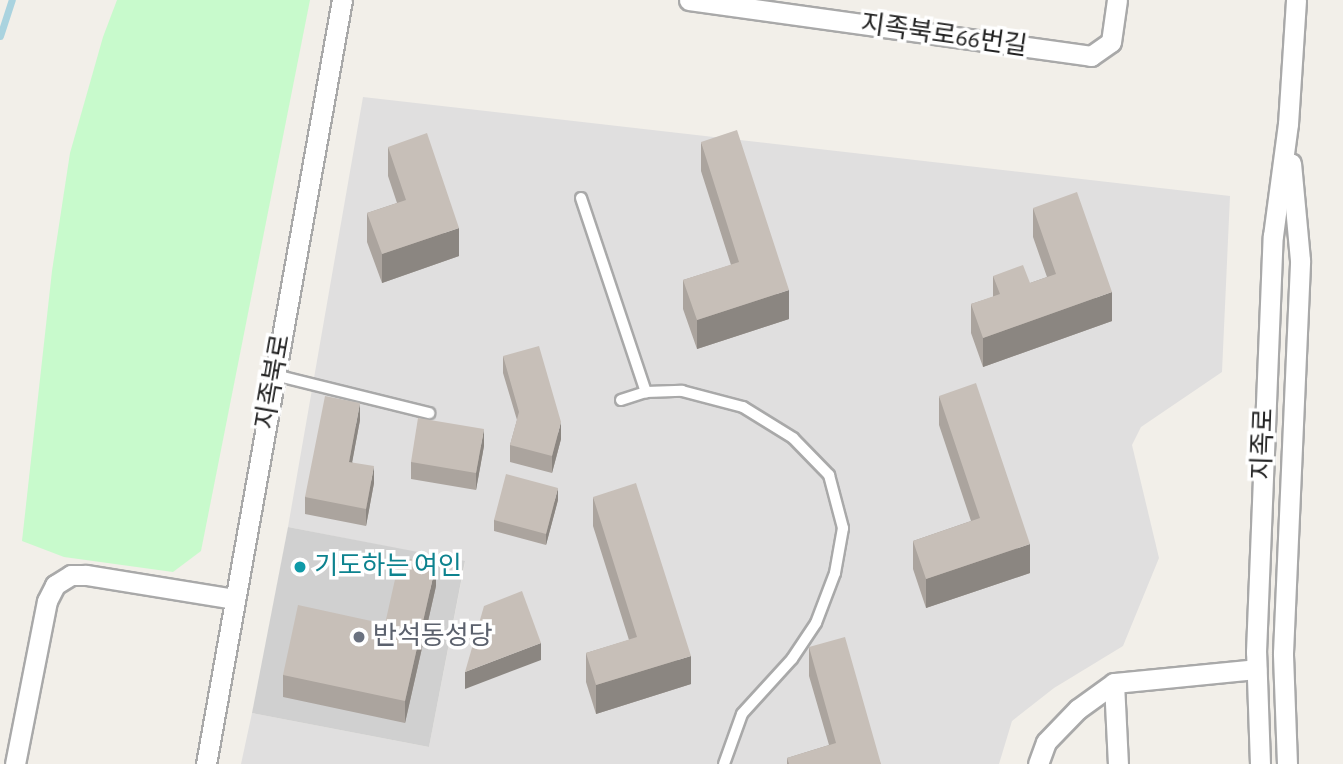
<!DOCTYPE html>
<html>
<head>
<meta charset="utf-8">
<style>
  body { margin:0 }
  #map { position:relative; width:1343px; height:764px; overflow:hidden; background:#f2efe9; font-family:"Alegreya Sans","Noto Sans KR",sans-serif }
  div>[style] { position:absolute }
  .residential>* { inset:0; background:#e0dfdf }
  .religious>* { inset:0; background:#d0d0d0 }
  .park>* { inset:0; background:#c8facc }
  .stream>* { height:7px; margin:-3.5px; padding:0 3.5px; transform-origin:3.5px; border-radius:3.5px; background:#aad3df }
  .roads { filter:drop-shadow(2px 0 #a9a9a9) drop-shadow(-2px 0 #a9a9a9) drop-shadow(0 2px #a9a9a9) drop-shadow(0 -2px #a9a9a9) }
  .service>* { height:10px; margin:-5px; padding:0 5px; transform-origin:5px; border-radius:5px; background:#fff }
  .minor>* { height:19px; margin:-9.5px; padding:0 9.5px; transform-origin:9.5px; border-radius:9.5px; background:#fff }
  .wall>* { inset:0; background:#aba49e }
  .shaded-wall>* { inset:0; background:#8b8681 }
  .building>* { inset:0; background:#c7bfb8 }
  .dots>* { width:19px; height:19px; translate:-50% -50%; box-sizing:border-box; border:4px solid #fff; border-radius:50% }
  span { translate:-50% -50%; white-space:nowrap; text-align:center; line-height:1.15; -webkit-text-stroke:7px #fff; paint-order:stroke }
  .street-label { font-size:26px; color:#222 }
  .culture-label { font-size:26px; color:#0d838f }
  .left { translate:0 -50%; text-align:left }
  .worship-label { font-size:26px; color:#5b616d }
</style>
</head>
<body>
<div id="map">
  <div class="residential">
    <div style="clip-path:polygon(363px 97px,1230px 196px,1222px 372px,1141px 427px,1132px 445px,1159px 558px,1123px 646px,1054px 688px,1012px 721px,999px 764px,241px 764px,252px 713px,429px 747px,465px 562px,288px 527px)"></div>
  </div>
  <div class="religious">
    <div style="clip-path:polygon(288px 527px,465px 561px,429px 747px,252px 713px)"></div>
  </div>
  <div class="park">
    <div style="clip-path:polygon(117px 0,310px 0,201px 551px,173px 572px,64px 557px,22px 541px,52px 271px,70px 153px,103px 37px)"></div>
  </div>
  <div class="stream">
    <div style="left:0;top:36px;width:38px;rotate:-72deg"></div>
  </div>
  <div class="roads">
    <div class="service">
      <div style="left:581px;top:198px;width:205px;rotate:71.5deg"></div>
      <div style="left:275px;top:375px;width:159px;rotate:13.9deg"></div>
      <div style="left:621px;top:400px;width:26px;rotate:-18deg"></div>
      <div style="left:646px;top:392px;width:36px;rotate:-2deg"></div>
      <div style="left:682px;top:391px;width:63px;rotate:14.7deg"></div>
      <div style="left:743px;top:407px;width:59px;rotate:31.8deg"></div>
      <div style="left:793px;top:438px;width:52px;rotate:45.8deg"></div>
      <div style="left:829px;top:475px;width:55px;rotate:75.2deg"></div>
      <div style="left:843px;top:528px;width:46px;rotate:100.1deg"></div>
      <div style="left:835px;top:573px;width:53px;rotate:110.8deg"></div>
      <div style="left:816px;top:623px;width:43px;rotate:123.7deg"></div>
      <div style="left:792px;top:659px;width:74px;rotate:132.3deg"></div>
      <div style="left:742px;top:714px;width:53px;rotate:109.8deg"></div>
    </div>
    <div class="minor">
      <div style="left:689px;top:0;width:406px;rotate:7.9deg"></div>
      <div style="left:1091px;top:56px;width:24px;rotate:-35deg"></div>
      <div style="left:1111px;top:42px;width:42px;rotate:-81.9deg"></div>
      <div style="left:1114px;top:683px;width:81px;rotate:87.2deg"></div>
      <div style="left:15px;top:764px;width:166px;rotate:-78.9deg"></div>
      <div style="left:47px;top:601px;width:18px;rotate:-63deg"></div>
      <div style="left:55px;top:585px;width:19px;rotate:-32deg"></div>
      <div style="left:71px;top:575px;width:15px"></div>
      <div style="left:86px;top:575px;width:151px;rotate:9.2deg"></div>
      <div style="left:206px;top:764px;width:776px;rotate:-79.91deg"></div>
      <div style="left:1038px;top:764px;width:23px;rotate:-70deg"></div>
      <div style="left:1046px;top:742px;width:46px;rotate:-45.9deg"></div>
      <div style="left:1078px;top:709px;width:44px;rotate:-35.8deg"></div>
      <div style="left:1114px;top:683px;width:143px;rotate:-5.6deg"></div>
      <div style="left:1260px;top:764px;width:112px;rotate:-92deg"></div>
      <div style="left:1256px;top:652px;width:416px;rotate:-87.7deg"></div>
      <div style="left:1273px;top:236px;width:113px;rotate:-82.4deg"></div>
      <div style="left:1288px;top:124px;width:124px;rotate:-86.3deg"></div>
      <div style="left:1287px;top:764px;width:111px;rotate:-92.1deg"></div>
      <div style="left:1283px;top:653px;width:393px;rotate:-87.5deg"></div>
      <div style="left:1300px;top:260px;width:97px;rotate:-95.3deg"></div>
    </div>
  </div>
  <div class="wall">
    <div style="clip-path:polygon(701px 142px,789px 319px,697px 349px,683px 309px,683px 280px,731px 265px,701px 171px)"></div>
    <div style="clip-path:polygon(388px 147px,459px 256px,382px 283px,367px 242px,367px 213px,397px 203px,388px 176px)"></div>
    <div style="clip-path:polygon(1033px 208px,1112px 321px,983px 367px,971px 333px,971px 304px,993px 297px,993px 276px,1030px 283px,1047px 277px,1033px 237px)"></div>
    <div style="clip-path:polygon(503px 356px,561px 439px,552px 473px,510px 462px,510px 445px,517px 420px,503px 373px)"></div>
    <div style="clip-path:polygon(939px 396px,1030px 573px,926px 608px,913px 569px,913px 541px,971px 521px,939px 425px)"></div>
    <div style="clip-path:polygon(360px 420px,352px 462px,374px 483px,366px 526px,305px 514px,305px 497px)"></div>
    <div style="clip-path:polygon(484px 446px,476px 490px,411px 479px,411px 462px)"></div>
    <div style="clip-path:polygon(593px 497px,691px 684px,596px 714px,586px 682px,586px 653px,629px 640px,593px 526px)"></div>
    <div style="clip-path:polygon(558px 500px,546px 545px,494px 531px,494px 520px)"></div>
    <div style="clip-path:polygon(436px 586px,405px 723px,283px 697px,283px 675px,385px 624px)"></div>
    <div style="clip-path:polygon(809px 647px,881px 764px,787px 764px,787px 758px,829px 745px,809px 676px)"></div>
  </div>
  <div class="shaded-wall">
    <div style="clip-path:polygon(459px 228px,459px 256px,382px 283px,382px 254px)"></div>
    <div style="clip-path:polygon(789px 290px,789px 319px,697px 349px,697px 320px)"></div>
    <div style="clip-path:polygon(1112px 292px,1112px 321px,983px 367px,983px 338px)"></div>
    <div style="clip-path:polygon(360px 403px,360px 420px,349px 479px,349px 462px)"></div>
    <div style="clip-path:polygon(561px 422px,561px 439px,552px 473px,552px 456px)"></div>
    <div style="clip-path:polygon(484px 429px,484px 446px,476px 490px,476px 473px)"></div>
    <div style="clip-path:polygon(374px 466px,374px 483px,366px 526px,366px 509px)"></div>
    <div style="clip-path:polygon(558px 488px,558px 500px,546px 545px,546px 534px)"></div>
    <div style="clip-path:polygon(1030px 544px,1030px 573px,926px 608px,926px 579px)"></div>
    <div style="clip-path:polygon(436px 564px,436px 586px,405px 723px,405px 701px)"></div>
    <div style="clip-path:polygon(541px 643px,541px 660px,465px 689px,465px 672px)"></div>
    <div style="clip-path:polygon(691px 656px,691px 684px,596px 714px,596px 685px)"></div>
  </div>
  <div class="building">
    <div style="clip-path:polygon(737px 130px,789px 290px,697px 320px,683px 280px,739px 262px,701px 142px)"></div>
    <div style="clip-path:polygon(427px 133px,459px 228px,382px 254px,367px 213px,406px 200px,388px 147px)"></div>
    <div style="clip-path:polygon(1077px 192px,1112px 292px,983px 338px,971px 304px,1000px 294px,993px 276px,1023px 265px,1030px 283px,1056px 274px,1033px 208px)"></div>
    <div style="clip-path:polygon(539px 346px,561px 422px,552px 456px,510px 445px,519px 412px,503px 356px)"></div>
    <div style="clip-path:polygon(976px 383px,1030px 544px,926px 579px,913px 541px,980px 518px,939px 396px)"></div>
    <div style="clip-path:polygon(325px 396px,360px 403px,349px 462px,374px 466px,366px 509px,305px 497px)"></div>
    <div style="clip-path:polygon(418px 418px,484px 429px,476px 473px,411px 462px)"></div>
    <div style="clip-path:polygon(506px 474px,558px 488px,546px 534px,494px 520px)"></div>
    <div style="clip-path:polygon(636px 483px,691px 656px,596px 685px,586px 653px,637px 637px,593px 497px)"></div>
    <div style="clip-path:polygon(400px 557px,436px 564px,405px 701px,283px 675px,298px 605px,385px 624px)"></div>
    <div style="clip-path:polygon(522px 591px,541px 643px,465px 672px,484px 606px)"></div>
    <div style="clip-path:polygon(845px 637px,881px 764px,789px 764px,787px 758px,836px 743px,809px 647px)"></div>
  </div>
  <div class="dots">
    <div style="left:300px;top:567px;background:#0f9aa8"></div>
    <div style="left:359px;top:637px;background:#6b7280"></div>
  </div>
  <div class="street-label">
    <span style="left:944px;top:36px;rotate:8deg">지족북로66번길</span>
    <span style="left:274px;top:382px;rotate:-80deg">지족북로</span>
    <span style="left:1264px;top:444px;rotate:-88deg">지족로</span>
  </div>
  <div class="culture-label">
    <span class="left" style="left:314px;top:567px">기도하는 여인</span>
  </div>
  <div class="worship-label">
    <span class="left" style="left:373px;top:637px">반석동성당</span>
  </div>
</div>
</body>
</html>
